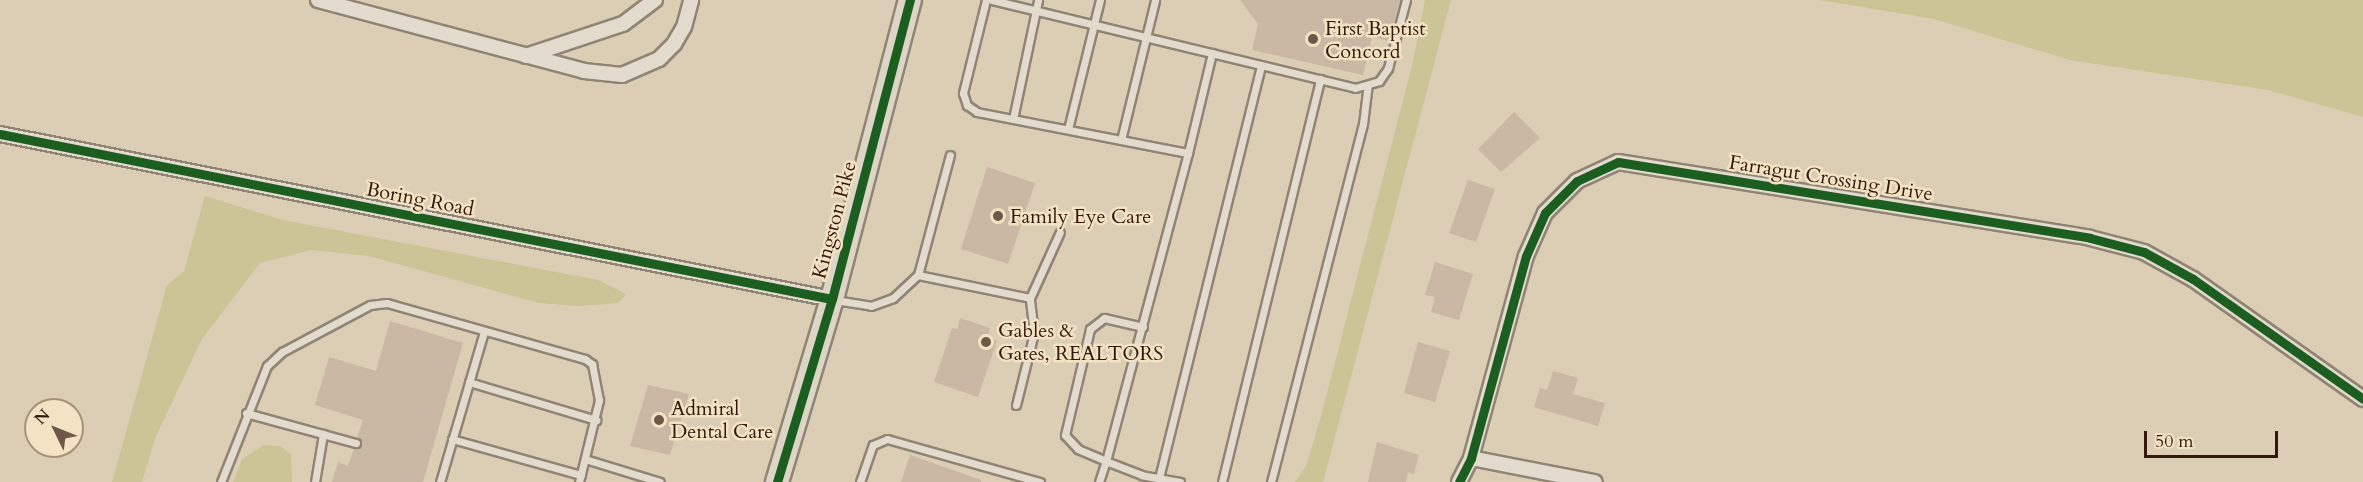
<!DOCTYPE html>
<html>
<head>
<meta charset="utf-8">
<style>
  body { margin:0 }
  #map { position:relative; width:2363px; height:482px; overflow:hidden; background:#dbceb4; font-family:Cardo,serif }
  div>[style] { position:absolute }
  .green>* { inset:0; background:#ccc397 }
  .building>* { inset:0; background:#cab8a4 }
  .roads { filter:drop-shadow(2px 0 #908575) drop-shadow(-2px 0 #908575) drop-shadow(0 2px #908575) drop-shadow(0 -2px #908575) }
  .lane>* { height:7px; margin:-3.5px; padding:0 3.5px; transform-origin:3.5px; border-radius:3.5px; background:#e2dbce }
  .street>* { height:14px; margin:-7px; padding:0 7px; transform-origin:7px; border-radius:7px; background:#e2dbce }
  .primary>* { height:22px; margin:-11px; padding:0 11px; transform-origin:11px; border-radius:11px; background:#ddd5c6 }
  .cycleway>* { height:9px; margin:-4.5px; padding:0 4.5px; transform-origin:4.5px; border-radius:4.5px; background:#1b5e20 }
  .dots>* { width:16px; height:16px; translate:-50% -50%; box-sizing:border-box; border:3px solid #f3e2c3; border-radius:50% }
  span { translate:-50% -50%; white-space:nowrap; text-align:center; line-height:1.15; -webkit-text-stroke:5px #f3e2c3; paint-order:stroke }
  .poi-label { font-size:20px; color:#35180d }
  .left { translate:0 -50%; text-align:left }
  .street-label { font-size:20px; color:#35180d }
  .north { position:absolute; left:24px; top:398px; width:60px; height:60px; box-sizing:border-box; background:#f3e2c3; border:2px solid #a7917a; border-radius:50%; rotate:313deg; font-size:16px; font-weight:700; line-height:24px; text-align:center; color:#35180d }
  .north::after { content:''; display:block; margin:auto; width:21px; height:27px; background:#6f5847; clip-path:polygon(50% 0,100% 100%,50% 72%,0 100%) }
  .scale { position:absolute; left:2144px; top:431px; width:134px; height:27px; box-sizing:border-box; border:3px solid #35180d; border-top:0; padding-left:8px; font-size:18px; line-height:21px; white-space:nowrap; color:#35180d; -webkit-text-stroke:4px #f3e2c3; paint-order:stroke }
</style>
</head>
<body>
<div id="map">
  <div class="green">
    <div style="clip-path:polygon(1425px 0,1451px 0,1344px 403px,1323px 482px,1295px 482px,1306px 466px,1321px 416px,1412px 66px)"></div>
    <div style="clip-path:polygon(1820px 0,2363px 0,2363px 117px,2268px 90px,2070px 60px,1934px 19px)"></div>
    <div style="clip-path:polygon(205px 196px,283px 220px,598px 280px,626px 294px,619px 303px,578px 306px,539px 303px,369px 256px,311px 250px,260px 263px,202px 339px,156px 436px,142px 482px,112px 482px,167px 285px,184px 271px)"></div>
    <div style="clip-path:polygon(264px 445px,280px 446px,291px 454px,292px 482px,233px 482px,242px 459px)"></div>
  </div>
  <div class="building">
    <div style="clip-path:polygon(1240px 0,1400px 0,1389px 41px,1372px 37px,1363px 75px,1252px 50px,1258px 24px)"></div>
    <div style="clip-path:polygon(1514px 112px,1540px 138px,1501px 172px,1478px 149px)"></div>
    <div style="clip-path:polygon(987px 167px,1035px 183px,1008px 264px,961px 249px)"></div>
    <div style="clip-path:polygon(1468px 180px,1495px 189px,1476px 242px,1449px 233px)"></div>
    <div style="clip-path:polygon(1435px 262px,1473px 274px,1459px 320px,1431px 312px,1435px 297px,1425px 295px)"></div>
    <div style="clip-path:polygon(960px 318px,990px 328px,987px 337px,997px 341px,978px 397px,934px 382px,952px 328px,957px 329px)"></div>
    <div style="clip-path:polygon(390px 321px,463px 343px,423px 482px,332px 482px,338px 462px,348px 466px,354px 448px,361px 445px,357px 438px,363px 420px,315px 405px,329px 357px,376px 371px)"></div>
    <div style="clip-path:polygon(1418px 342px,1450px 351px,1435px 402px,1404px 393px)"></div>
    <div style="clip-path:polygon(1553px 371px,1578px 378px,1573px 394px,1605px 403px,1598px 426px,1534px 407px,1540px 388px,1547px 390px)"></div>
    <div style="clip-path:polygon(648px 385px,689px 394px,670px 455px,630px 446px)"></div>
    <div style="clip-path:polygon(1377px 442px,1419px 455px,1414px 474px,1408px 472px,1406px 482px,1368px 482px)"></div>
    <div style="clip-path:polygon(910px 455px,981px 480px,981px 482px,901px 482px)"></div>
  </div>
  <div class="roads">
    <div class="lane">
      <div style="left:986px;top:0;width:96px;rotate:103.9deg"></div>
      <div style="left:963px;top:93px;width:13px;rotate:72deg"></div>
      <div style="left:967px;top:105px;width:12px;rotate:35deg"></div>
      <div style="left:977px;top:112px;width:215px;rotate:11deg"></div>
      <div style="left:1188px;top:153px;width:103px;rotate:-76.5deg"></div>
      <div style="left:992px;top:0;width:374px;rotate:13.6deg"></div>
      <div style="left:1355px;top:88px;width:25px;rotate:-16deg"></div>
      <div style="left:1379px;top:81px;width:16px;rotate:-55deg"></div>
      <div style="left:1388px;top:68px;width:70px;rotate:-75.2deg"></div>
      <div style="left:1013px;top:119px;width:122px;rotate:-78.1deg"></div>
      <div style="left:1068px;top:129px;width:133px;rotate:-76.1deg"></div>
      <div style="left:1121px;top:140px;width:144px;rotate:-76.3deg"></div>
      <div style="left:918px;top:275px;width:114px;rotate:11.6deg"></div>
      <div style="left:835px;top:300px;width:36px;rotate:9deg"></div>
      <div style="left:871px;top:306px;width:23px;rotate:-20deg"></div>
      <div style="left:893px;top:298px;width:34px;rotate:-43deg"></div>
      <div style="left:918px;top:275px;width:124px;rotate:-75.1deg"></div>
      <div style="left:469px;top:382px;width:133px;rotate:16.7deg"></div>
      <div style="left:1016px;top:405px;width:74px;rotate:-76deg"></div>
      <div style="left:1034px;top:333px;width:35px;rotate:-97deg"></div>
      <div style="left:1030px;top:298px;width:72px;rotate:-65.6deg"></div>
      <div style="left:246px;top:413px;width:114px;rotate:15.3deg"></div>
      <div style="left:452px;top:439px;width:134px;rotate:15.6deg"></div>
      <div style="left:585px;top:459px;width:78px;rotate:17deg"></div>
      <div style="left:1159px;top:478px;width:425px;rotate:-76.1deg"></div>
      <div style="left:221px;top:482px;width:125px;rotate:-68.4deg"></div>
      <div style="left:267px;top:366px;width:21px;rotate:-43deg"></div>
      <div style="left:282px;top:352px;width:100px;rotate:-28.1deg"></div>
      <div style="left:370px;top:305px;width:17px;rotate:-7deg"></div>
      <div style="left:387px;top:303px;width:206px;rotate:15.8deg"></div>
      <div style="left:585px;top:359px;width:9px;rotate:36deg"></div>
      <div style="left:592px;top:364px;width:37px;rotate:79deg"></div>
      <div style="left:599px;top:400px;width:84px;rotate:103.7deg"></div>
      <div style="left:315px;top:482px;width:49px;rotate:-80.5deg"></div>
      <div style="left:440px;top:482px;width:156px;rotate:-73.7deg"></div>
      <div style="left:860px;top:482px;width:39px;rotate:-71deg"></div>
      <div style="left:873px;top:445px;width:15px;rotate:-23deg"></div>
      <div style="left:887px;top:439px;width:159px;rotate:15.7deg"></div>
      <div style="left:1099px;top:482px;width:22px;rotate:-72deg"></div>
      <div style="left:1106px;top:461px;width:30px;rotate:-157deg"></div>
      <div style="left:1078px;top:449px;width:19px;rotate:-133deg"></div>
      <div style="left:1065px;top:435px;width:109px;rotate:-76.7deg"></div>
      <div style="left:1090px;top:329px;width:18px;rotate:-38deg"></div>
      <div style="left:1104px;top:318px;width:40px;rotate:13deg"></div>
      <div style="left:1180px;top:482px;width:39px;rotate:-170deg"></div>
      <div style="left:1142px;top:475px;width:39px;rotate:-159deg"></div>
      <div style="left:1106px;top:461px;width:319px;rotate:-75.1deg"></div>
      <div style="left:1222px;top:482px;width:415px;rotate:-76.3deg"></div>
      <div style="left:1271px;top:482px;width:370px;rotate:-75.6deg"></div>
      <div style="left:1363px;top:124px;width:38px;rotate:-83deg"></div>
    </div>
    <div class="street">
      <div style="left:318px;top:0;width:275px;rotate:14.9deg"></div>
      <div style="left:584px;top:71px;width:38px;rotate:6deg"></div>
      <div style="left:622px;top:75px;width:40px;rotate:-23.4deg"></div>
      <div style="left:659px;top:59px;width:21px;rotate:-45deg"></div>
      <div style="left:674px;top:44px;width:20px;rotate:-60deg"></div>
      <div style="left:684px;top:27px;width:28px;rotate:-75deg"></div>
      <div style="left:526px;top:56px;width:102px;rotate:-18.3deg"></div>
      <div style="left:623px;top:24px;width:40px;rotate:-37deg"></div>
      <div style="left:0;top:134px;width:848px;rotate:11.22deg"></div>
      <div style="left:1471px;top:458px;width:126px;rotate:11deg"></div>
      <div style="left:1459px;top:482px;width:27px;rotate:-63deg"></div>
      <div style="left:1471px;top:458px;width:209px;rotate:-74.8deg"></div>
      <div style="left:1526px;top:256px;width:47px;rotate:-66.2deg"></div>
      <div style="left:1545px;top:213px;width:45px;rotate:-45deg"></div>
      <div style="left:1577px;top:181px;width:45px;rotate:-24.9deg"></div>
      <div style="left:1618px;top:162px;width:478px;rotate:9.1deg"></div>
      <div style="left:2090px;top:238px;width:56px;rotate:14.5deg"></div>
      <div style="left:2144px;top:252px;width:56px;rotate:28.9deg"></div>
      <div style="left:2193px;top:279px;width:208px;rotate:35.2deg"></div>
    </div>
    <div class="primary">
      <div style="left:777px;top:482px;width:191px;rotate:-73.3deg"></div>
      <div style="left:832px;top:299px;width:309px;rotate:-75.4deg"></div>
    </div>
  </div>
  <div class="cycleway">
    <div style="left:0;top:134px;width:848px;rotate:11.22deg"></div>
    <div style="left:777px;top:482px;width:191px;rotate:-73.3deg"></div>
    <div style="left:832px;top:299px;width:309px;rotate:-75.4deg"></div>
    <div style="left:1459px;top:482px;width:27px;rotate:-63deg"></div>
    <div style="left:1471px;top:458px;width:209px;rotate:-74.8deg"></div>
    <div style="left:1526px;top:256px;width:47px;rotate:-66.2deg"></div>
    <div style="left:1545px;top:213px;width:45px;rotate:-45deg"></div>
    <div style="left:1577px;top:181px;width:45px;rotate:-24.9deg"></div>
    <div style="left:1618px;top:162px;width:478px;rotate:9.1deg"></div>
    <div style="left:2090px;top:238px;width:56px;rotate:14.5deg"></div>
    <div style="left:2144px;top:252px;width:56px;rotate:28.9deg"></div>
    <div style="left:2193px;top:279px;width:208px;rotate:35.2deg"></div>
  </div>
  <div class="dots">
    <div style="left:1313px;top:39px;background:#6f5847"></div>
    <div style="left:998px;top:216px;background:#6f5847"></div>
    <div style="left:986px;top:342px;background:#6f5847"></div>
    <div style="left:659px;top:420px;background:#6f5847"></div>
  </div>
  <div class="poi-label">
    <span class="left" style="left:1325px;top:40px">First Baptist<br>Concord</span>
    <span class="left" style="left:1010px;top:216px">Family Eye Care</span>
    <span class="left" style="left:998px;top:342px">Gables &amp;<br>Gates, REALTORS</span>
    <span class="left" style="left:671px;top:420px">Admiral<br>Dental Care</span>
  </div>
  <div class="street-label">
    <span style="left:1831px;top:178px;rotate:9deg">Farragut Crossing Drive</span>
    <span style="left:420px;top:199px;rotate:11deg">Boring Road</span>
    <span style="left:834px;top:220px;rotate:-75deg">Kingston Pike</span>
  </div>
  <div class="north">N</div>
  <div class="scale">50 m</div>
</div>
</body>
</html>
